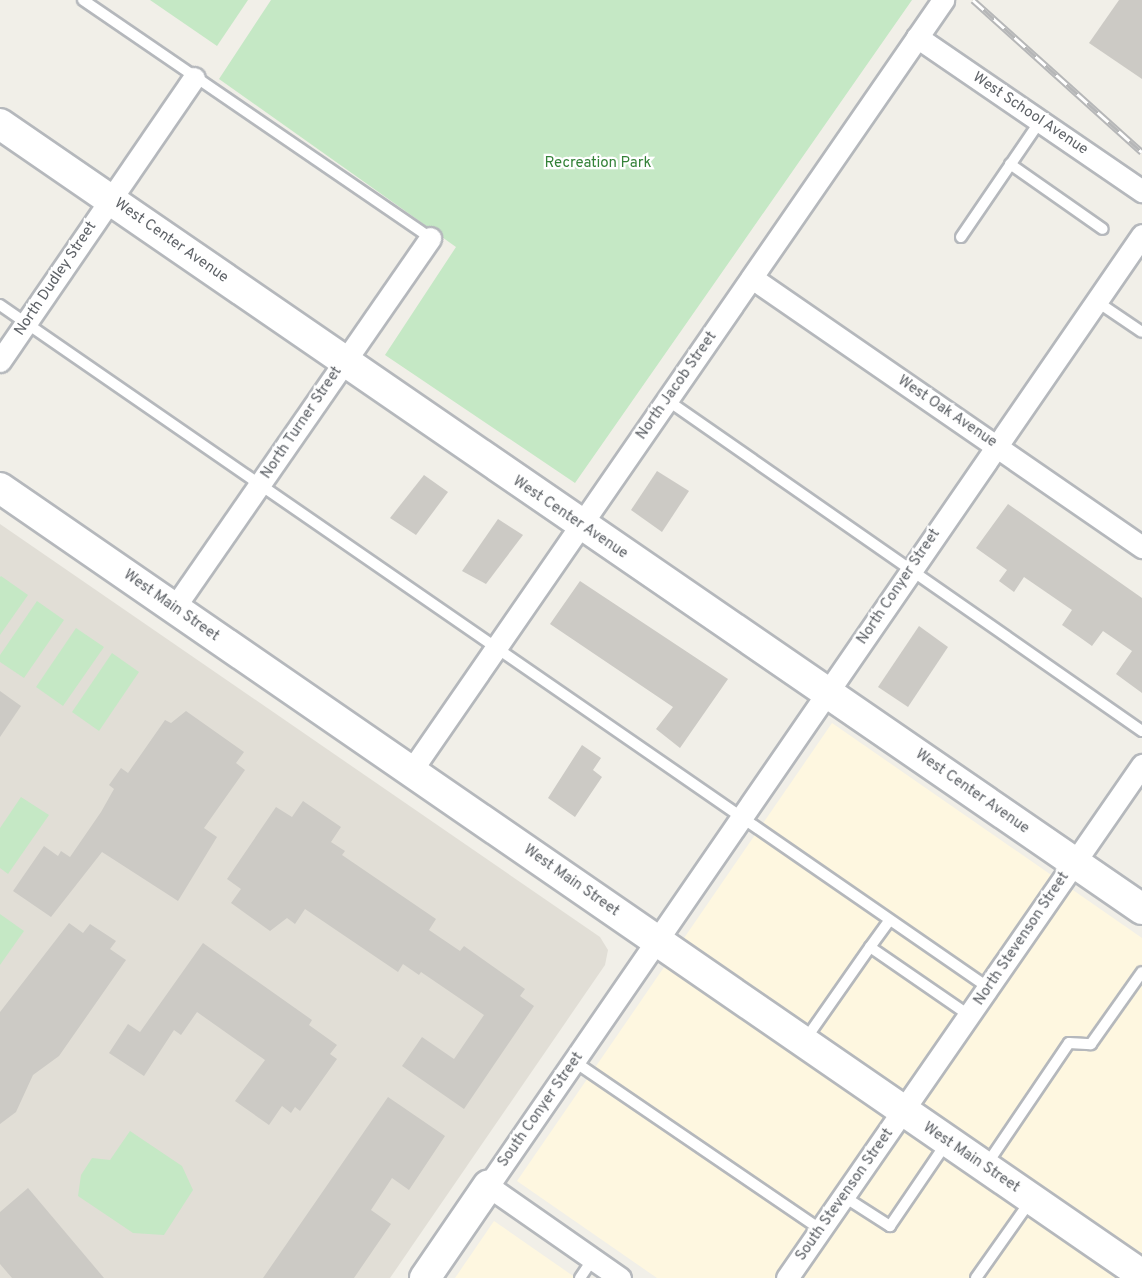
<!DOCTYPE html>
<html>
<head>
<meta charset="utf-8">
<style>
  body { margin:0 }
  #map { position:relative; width:1142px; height:1278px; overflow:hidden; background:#f1efe8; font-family:Overpass,sans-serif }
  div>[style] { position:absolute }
  .commercial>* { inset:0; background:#fef7e0 }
  .education>* { inset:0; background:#e1ded6 }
  .green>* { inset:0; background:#c5e8c5 }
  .building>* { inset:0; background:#cccac5 }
  .roads { filter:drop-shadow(2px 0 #b5b8bc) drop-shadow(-2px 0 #b5b8bc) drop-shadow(0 2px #b5b8bc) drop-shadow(0 -2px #b5b8bc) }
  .lane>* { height:10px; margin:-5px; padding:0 5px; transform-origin:5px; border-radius:5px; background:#fff }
  .street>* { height:21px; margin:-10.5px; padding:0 10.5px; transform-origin:10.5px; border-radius:10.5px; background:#fff }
  .secondary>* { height:30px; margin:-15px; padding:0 15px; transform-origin:15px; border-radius:15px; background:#fff }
  .rail>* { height:7px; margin-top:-3.5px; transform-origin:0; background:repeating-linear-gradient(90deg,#fff 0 14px,#b6b7b8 0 28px); box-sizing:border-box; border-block:2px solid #b6b7b8 }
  span { translate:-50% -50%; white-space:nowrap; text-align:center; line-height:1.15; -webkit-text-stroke:4.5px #fff; paint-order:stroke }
  .street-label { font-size:15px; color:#5f6368 }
  .park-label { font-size:15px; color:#348238 }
</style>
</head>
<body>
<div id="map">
  <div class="commercial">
    <div style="clip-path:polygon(832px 723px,1142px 938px,1142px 1278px,657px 1278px,517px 1181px)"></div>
    <div style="clip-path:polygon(494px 1221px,576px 1278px,455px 1278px)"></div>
  </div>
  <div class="education">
    <div style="clip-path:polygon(0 524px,600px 937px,608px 950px,605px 965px,390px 1278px,0 1278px)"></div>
  </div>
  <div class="green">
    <div style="clip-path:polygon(150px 0,248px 0,217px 46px)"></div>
    <div style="clip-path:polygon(271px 0,912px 0,575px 483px,385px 355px,456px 247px,219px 79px)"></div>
    <div style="clip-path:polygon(1px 576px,28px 595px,0 635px,0 577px)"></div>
    <div style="clip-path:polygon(37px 601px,64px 620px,24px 678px,0 662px,0 655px)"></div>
    <div style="clip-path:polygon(76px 628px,104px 647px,63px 706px,36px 687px)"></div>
    <div style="clip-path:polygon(112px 653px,139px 672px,99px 731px,72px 712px)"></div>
    <div style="clip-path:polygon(21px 797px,49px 815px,8px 874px,0 868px,0 828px)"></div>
    <div style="clip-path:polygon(0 914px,24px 931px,0 965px)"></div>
    <div style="clip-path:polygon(130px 1131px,182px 1166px,193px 1190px,164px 1235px,133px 1233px,78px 1196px,81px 1175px,92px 1158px,110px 1160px)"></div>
  </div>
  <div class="building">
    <div style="clip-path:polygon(1119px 0,1142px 0,1142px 79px,1089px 43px)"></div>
    <div style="clip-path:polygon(657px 471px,689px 491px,662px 532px,631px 510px)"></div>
    <div style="clip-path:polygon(424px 475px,448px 492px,416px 535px,390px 518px)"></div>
    <div style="clip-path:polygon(1008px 504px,1142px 598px,1142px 693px,1116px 674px,1132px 651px,1103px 631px,1092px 646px,1078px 636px,1062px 625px,1072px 610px,1024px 577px,1014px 592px,999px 581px,1007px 570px,976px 548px)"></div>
    <div style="clip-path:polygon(498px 519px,523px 535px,486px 584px,462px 571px)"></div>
    <div style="clip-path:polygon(580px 581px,728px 679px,680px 748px,656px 729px,673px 707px,550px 624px)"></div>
    <div style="clip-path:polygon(919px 626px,948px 647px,908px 707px,878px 687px)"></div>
    <div style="clip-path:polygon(0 691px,21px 706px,0 737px)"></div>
    <div style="clip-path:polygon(186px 711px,244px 752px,236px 763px,245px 770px,204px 828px,217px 837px,178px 901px,102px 852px,51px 917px,13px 891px,44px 846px,58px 856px,61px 851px,70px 857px,101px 812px,114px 789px,109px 785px,121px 768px,128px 773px,165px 720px,171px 723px)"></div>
    <div style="clip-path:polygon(582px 745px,601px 758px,593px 770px,602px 777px,575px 817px,548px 798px)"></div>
    <div style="clip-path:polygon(303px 801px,341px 827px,331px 842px,345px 851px,342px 855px,436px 919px,429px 930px,460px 951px,464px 946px,525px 989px,520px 996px,534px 1006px,464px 1109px,402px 1066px,422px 1037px,454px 1059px,484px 1015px,421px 972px,419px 975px,403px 964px,398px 972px,305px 909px,295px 924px,287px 918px,270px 931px,231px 903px,241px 889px,227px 879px,276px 807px,292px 817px)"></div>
    <div style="clip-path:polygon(69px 923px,83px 933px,90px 924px,116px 941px,110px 949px,126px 960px,59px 1056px,33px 1075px,16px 1112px,0 1124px,0 1012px)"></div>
    <div style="clip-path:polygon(203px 943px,312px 1020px,309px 1025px,337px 1045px,330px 1054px,337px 1059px,300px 1111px,295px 1107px,291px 1113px,282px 1106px,269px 1125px,235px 1101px,265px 1060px,197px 1012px,181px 1035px,174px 1030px,144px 1076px,109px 1053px,128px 1024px,140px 1032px)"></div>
    <div style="clip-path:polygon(388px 1097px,445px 1136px,409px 1190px,392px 1178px,371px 1210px,391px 1224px,354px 1278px,263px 1278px)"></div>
    <div style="clip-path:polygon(28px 1188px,104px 1278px,12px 1278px,0 1264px,0 1212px)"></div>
  </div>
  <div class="roads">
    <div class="lane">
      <div style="left:83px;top:0;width:421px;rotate:34.4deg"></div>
      <div style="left:1010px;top:164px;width:113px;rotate:35deg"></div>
      <div style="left:961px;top:237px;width:140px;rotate:-55.7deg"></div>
      <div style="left:1096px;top:301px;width:55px;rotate:34deg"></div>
      <div style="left:0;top:305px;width:1202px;rotate:34.63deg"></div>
      <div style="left:667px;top:400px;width:579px;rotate:34.87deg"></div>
      <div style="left:889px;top:921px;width:32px;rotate:126deg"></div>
      <div style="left:870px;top:947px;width:121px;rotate:34.6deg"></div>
      <div style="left:805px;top:1040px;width:113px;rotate:-55deg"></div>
      <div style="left:575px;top:1062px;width:297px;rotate:34.3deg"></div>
      <div style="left:987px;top:1164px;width:146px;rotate:-55.9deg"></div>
      <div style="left:1069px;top:1043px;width:22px;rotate:3deg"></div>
      <div style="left:1091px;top:1044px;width:88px;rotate:-54.7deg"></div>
      <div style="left:843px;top:1196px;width:56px;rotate:32.6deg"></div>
      <div style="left:890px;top:1226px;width:102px;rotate:-55.8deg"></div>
      <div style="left:580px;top:1278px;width:23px;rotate:-56deg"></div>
      <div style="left:976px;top:1278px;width:95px;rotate:-54.8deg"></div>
    </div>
    <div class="street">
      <div style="left:917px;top:37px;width:273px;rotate:34.4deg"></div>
      <div style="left:752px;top:278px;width:474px;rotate:34.6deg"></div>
      <div style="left:0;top:361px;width:343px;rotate:-55.6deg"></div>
      <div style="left:174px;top:608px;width:450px;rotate:-55.3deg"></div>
      <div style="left:411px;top:771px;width:937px;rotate:-55.39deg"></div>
      <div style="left:620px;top:1278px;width:161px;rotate:-145.1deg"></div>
      <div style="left:488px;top:1186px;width:1154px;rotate:-55.48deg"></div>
      <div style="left:787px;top:1278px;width:624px;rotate:-55.32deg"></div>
    </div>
    <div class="secondary">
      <div style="left:0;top:124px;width:1386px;rotate:34.5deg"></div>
      <div style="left:0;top:488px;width:1387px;rotate:34.57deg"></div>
      <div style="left:425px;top:1278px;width:112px;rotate:-55.6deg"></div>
    </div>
  </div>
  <div class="rail">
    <div style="left:973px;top:0;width:227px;rotate:42deg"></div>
  </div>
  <div class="street-label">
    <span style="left:1030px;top:114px;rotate:34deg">West School Avenue</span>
    <span style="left:171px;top:241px;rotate:35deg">West Center Avenue</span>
    <span style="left:56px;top:279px;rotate:-56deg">North Dudley Street</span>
    <span style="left:677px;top:386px;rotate:-55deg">North Jacob Street</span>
    <span style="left:947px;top:412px;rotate:34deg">West Oak Avenue</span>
    <span style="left:302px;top:423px;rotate:-56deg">North Turner Street</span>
    <span style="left:570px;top:518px;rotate:34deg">West Center Avenue</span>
    <span style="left:899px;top:587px;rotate:-56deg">North Conyer Street</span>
    <span style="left:171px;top:606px;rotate:35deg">West Main Street</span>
    <span style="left:972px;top:792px;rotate:35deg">West Center Avenue</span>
    <span style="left:571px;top:881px;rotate:35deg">West Main Street</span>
    <span style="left:1022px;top:939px;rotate:-56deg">North Stevenson Street</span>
    <span style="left:541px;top:1110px;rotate:-55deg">South Conyer Street</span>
    <span style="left:971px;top:1158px;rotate:34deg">West Main Street</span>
    <span style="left:845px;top:1195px;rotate:-55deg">South Stevenson Street</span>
  </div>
  <div class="park-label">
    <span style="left:598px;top:164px">Recreation Park</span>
  </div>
</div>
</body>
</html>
